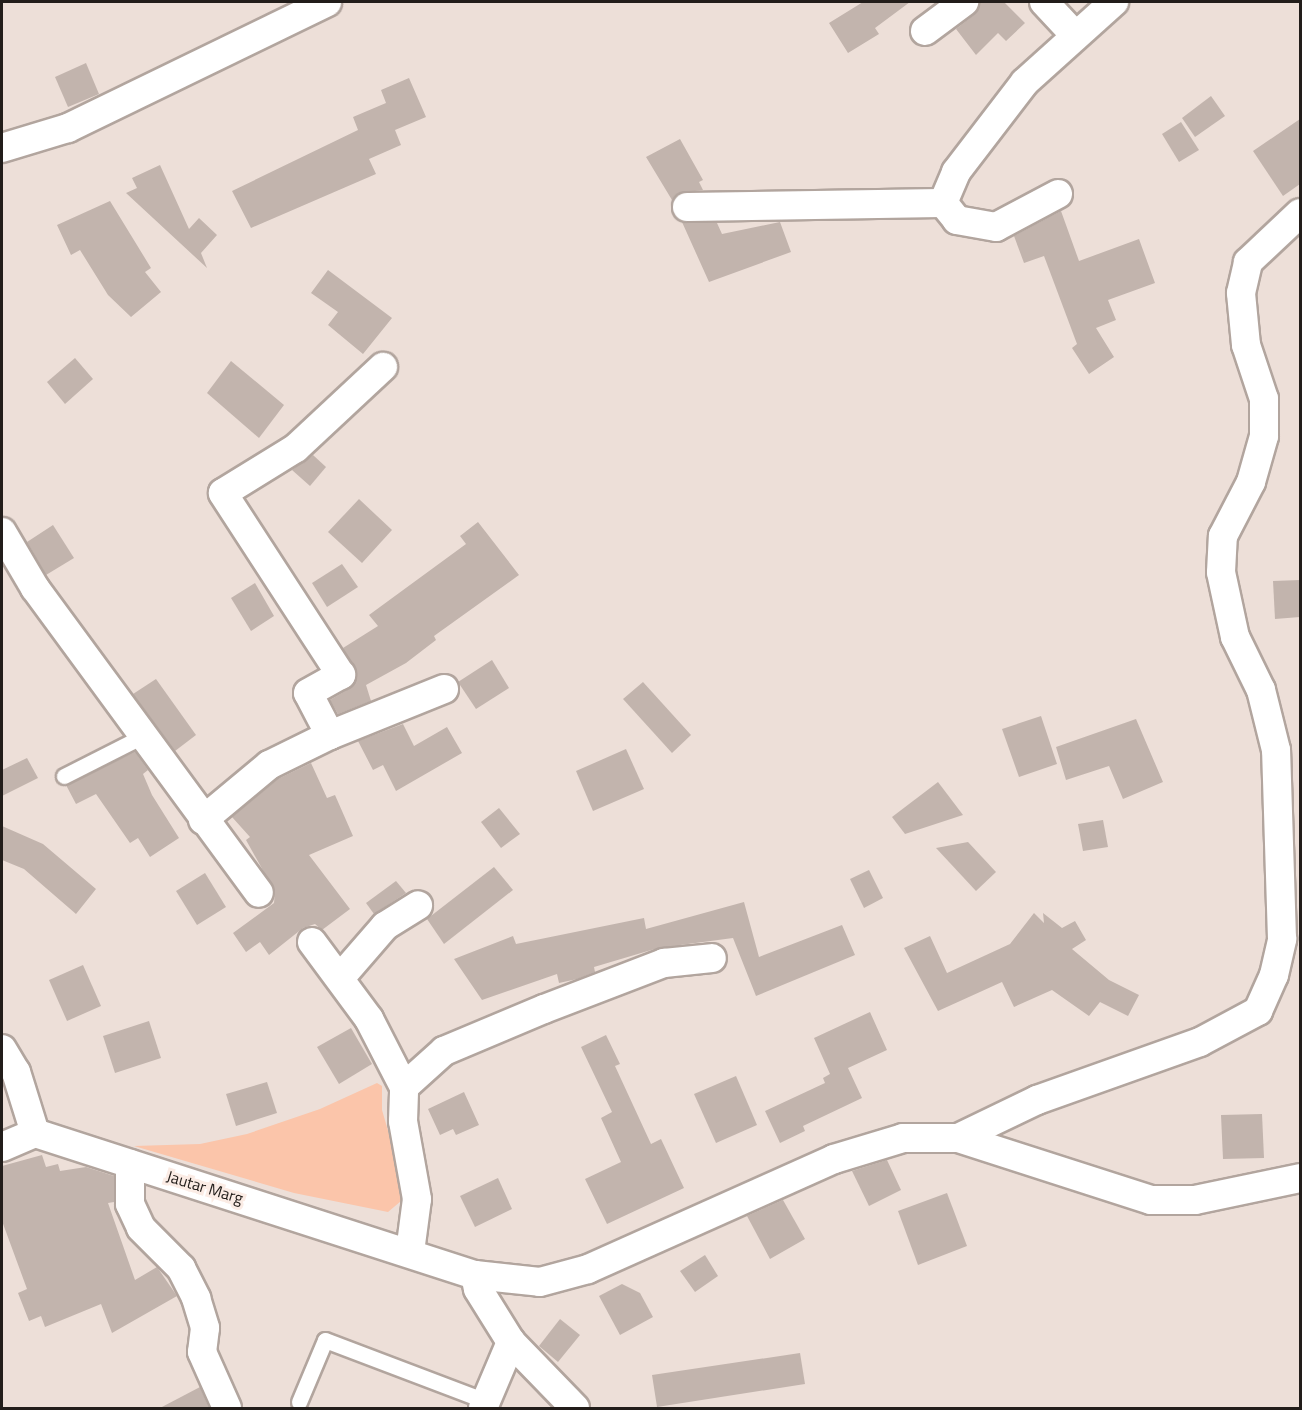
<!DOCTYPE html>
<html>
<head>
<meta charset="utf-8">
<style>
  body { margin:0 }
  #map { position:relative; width:1302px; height:1410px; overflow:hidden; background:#eddfd8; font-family:"Titillium Web",sans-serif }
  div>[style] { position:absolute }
  .green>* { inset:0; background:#fbc5aa }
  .building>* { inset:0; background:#c2b4ad }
  .roads { filter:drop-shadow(2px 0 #b2a59e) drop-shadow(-2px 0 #b2a59e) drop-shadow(0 2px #b2a59e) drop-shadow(0 -2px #b2a59e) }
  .service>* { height:15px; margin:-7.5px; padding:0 7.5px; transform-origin:7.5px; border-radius:7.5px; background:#fff }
  .minor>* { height:28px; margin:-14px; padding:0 14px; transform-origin:14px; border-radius:14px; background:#fff }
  span { translate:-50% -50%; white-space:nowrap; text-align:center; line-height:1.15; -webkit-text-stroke:6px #fbece5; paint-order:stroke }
  .street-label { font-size:16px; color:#221d1a }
  .frame { position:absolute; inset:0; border:3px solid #221d1a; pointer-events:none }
</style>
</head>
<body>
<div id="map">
  <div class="green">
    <div style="clip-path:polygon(377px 1083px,382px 1086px,382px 1110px,407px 1196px,388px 1212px,294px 1193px,134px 1146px,200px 1144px,247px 1134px,320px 1109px)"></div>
  </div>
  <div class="building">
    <div style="clip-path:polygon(863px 2px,910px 2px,875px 28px,879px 34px,848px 53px,829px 23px)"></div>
    <div style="clip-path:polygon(980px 2px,1004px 2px,1025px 23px,1006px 41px,998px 33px,976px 55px,956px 29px,974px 15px)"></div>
    <div style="clip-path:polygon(86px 63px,99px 94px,68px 107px,55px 77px)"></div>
    <div style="clip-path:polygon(409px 78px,426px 117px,395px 130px,401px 145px,369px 159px,376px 174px,251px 228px,232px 191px,358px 130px,353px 117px,386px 103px,381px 90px)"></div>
    <div style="clip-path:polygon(1211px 96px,1225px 116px,1195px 137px,1182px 118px)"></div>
    <div style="clip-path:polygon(1300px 119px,1300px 184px,1283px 196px,1253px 151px)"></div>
    <div style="clip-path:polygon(1181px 122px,1199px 150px,1179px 162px,1162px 134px)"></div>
    <div style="clip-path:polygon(680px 139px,703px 180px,699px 182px,703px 190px,679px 193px,672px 200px,646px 157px)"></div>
    <div style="clip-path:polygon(160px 165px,189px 229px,199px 218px,217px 235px,201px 253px,207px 268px,126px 193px,137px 188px,132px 178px)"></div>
    <div style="clip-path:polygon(110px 201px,151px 268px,145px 272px,161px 292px,131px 317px,108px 295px,80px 250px,71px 255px,57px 225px)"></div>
    <div style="clip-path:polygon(1061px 211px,1079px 261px,1139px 239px,1155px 283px,1108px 300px,1116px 320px,1096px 328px,1114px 357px,1089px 374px,1072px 348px,1077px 344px,1044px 256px,1024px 263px,1014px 236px)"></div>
    <div style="clip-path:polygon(682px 222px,717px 223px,722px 234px,780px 222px,791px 252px,709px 282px)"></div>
    <div style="clip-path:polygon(328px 270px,392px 318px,363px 354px,328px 325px,338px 312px,311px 293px)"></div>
    <div style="clip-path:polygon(75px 358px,93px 379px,65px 404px,47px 382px)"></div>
    <div style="clip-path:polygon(231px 361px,284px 405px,259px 438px,207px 393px)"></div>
    <div style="clip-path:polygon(313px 455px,326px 467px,310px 486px,292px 470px)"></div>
    <div style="clip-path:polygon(359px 499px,392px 530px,362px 563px,328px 532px)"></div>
    <div style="clip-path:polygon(478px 522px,519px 575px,434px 636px,436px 640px,406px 663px,366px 685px,371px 701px,338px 714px,330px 700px,349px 689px,357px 675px,343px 648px,378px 626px,369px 615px,466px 544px,460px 536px)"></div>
    <div style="clip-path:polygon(53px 525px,74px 558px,46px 575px,27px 542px)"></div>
    <div style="clip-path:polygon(342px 564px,358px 587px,327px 607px,312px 583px)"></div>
    <div style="clip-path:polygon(1300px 580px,1300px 617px,1275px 619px,1273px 581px)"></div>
    <div style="clip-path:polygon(255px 583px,274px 616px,251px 631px,231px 598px)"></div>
    <div style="clip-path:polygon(492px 660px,509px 688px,476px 709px,458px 682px)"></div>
    <div style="clip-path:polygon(156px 679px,196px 735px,175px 751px,133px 694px)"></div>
    <div style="clip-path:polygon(643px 682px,691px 735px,672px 753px,623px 699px)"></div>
    <div style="clip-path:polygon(1041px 716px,1057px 764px,1019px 777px,1002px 729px)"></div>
    <div style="clip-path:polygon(1136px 719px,1163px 782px,1123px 799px,1109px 766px,1066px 780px,1056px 747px)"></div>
    <div style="clip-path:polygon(403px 724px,414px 746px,447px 727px,462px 753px,396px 791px,383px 765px,373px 770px,358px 741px)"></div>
    <div style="clip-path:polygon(626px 749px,644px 789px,593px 811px,576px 771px)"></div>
    <div style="clip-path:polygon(135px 752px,148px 770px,143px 774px,152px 795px,179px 838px,150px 857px,138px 838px,130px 843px,96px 794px,76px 804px,66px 785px)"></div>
    <div style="clip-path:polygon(27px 758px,38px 778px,2px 796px,2px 770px)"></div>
    <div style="clip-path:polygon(311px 763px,327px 798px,335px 795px,353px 836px,309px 855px,350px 909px,322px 930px,315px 924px,303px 928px,269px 955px,260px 942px,246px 952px,233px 933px,274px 903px,275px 892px,246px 840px,250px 837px,232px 817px,278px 779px)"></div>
    <div style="clip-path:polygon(938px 782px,963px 815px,905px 834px,892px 817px)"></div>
    <div style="clip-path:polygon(499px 808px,520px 834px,501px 848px,481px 822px)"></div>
    <div style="clip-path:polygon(1103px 820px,1108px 847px,1083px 851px,1078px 824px)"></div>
    <div style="clip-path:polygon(2px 826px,43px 844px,96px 889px,76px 914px,24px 869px,2px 860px)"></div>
    <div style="clip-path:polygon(968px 842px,996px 872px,976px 891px,936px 848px)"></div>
    <div style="clip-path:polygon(494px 867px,513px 890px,444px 944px,427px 919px)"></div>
    <div style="clip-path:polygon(869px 870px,883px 898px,864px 908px,850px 879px)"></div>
    <div style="clip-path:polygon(205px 873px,226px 907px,197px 925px,176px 891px)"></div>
    <div style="clip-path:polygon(396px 881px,406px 893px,374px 914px,366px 903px)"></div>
    <div style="clip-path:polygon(744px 902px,759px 957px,842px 925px,855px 955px,756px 996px,733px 938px,658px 948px,594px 967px,595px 972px,577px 979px,559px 983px,557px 974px,482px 1000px,454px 959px,513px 936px,516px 944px,644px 918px,646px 929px)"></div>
    <div style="clip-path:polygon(1034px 913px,1044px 923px,1043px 913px,1062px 928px,1075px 921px,1086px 940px,1072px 949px,1109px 980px,1139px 995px,1128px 1016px,1100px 1002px,1089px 1016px,1052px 990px,1014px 1007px,1002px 982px,938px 1011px,904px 948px,930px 936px,947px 973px,1010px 944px)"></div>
    <div style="clip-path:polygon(83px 965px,101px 1006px,67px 1021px,49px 980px)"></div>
    <div style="clip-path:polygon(870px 1012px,887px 1050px,848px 1068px,862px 1098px,803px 1126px,805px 1131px,780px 1143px,765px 1111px,825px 1083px,823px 1078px,830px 1074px,814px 1038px)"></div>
    <div style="clip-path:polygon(149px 1021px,161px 1058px,115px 1073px,103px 1036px)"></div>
    <div style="clip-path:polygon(351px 1028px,372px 1064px,339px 1084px,317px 1047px)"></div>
    <div style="clip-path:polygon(606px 1035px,620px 1064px,615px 1066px,651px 1144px,661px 1139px,684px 1188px,607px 1224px,585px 1179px,621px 1162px,601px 1118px,612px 1112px,581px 1047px)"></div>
    <div style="clip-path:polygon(736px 1076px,757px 1125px,716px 1143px,694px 1094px)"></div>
    <div style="clip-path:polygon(267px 1082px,277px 1113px,236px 1126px,226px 1094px)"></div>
    <div style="clip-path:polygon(464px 1092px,479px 1125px,456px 1135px,453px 1129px,440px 1135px,428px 1109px)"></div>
    <div style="clip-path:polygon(1262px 1114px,1264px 1158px,1223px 1159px,1221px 1115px)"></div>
    <div style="clip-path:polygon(42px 1155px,46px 1167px,58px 1164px,60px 1171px,86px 1167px,114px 1176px,114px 1202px,108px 1203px,135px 1280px,157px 1267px,177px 1296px,112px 1333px,101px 1304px,45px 1327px,41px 1316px,29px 1321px,18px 1293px,27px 1289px,2px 1221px,2px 1166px)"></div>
    <div style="clip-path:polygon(887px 1160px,901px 1190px,869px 1206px,852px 1171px)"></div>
    <div style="clip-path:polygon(498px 1178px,512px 1209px,475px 1227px,460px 1196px)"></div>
    <div style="clip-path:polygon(947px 1193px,967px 1246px,918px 1265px,898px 1211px)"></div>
    <div style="clip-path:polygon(783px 1200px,805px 1239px,770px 1259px,747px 1216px)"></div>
    <div style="clip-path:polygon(705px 1255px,718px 1276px,695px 1292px,680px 1271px)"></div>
    <div style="clip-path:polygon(622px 1284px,640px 1293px,653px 1317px,620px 1335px,599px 1296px)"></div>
    <div style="clip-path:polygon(560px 1319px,580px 1335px,558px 1362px,539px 1346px)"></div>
    <div style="clip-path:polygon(800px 1353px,805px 1384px,657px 1407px,652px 1375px)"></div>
    <div style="clip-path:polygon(200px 1387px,209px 1408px,160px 1408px)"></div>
  </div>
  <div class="roads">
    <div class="service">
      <div style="left:64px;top:776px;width:89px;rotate:-26.9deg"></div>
      <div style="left:299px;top:1402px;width:67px;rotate:-67.2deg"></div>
      <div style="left:325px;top:1340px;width:172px;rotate:20.8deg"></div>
    </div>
    <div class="minor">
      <div style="left:1044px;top:2px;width:45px;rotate:46.8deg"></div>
      <div style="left:925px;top:31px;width:49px;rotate:-36.6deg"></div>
      <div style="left:2px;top:148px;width:69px;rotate:-16.9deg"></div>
      <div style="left:68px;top:128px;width:288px;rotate:-25.9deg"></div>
      <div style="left:1058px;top:194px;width:70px;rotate:152deg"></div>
      <div style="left:996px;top:227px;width:40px;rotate:-170deg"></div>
      <div style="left:957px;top:220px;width:22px;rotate:-129deg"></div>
      <div style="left:943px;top:203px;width:34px;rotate:-67deg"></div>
      <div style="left:956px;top:172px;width:113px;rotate:-52.5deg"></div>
      <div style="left:1025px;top:82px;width:120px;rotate:-42deg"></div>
      <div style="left:687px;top:207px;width:256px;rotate:-0.9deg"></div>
      <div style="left:2px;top:532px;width:65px;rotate:59.5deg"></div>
      <div style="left:35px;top:588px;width:378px;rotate:53.7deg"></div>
      <div style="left:330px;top:735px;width:123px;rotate:-22deg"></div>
      <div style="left:203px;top:820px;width:86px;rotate:-39.8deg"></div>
      <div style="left:269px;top:765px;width:68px;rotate:-26.2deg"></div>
      <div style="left:330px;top:735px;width:47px;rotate:-117.6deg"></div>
      <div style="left:308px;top:693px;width:38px;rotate:-29deg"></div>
      <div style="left:341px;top:675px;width:217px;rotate:-123deg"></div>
      <div style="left:223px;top:493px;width:86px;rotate:-31.7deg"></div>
      <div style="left:296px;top:448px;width:119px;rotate:-43deg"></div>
      <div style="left:312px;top:942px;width:96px;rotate:53.5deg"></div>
      <div style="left:369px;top:1019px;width:76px;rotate:62.8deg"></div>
      <div style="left:340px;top:978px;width:69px;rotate:-49.1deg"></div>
      <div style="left:385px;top:926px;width:39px;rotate:-32deg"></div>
      <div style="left:2px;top:1049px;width:27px;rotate:59deg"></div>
      <div style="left:16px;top:1072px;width:64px;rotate:72.7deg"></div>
      <div style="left:958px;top:1138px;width:88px;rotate:-25.7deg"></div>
      <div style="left:1037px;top:1100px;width:173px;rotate:-19.6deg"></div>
      <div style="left:1200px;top:1042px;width:66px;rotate:-28.1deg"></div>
      <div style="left:1258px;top:1011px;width:39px;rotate:-66deg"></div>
      <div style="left:1274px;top:975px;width:37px;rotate:-77deg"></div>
      <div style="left:1282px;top:939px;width:189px;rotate:-91.8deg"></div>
      <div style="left:1276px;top:750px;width:62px;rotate:-104deg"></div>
      <div style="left:1261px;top:690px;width:59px;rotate:-116.1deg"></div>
      <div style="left:1235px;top:637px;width:66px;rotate:-102.2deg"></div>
      <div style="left:1221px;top:572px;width:36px;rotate:-87deg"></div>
      <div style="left:1223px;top:536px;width:61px;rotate:-62.6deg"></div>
      <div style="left:1251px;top:482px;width:48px;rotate:-74.2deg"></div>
      <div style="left:1264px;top:436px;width:37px;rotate:-90deg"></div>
      <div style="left:1264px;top:399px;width:57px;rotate:-108.4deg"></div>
      <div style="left:1246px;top:345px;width:52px;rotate:-95.5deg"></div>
      <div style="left:1241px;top:293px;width:32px;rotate:-77deg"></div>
      <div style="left:1248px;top:262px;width:71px;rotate:-43.3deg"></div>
      <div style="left:2px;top:1147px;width:36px;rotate:-23deg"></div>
      <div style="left:35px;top:1133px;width:462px;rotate:17.9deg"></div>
      <div style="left:475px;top:1275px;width:65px;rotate:6.1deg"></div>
      <div style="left:540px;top:1282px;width:50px;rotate:-15.2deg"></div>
      <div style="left:588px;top:1269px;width:269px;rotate:-24.1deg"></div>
      <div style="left:834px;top:1159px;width:72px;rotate:-16.9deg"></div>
      <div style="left:903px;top:1138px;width:55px"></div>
      <div style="left:958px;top:1138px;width:203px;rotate:17.8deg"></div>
      <div style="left:1151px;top:1200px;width:44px"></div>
      <div style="left:1195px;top:1200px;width:107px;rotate:-11.8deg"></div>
      <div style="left:130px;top:1164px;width:40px;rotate:90deg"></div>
      <div style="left:130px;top:1204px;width:26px;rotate:65deg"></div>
      <div style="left:141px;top:1228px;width:57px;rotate:45deg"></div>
      <div style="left:181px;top:1268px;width:34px;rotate:63deg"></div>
      <div style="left:196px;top:1298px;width:31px;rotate:73deg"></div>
      <div style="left:205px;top:1328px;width:24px;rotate:97deg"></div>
      <div style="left:202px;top:1352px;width:61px;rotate:65.9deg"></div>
      <div style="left:410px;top:1252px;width:53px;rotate:-82.5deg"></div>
      <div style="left:417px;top:1199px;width:79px;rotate:-100.2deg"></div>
      <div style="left:403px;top:1121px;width:34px;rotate:-88deg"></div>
      <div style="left:404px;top:1087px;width:54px;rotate:-42deg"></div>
      <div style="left:444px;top:1051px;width:108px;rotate:-22.8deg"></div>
      <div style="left:544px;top:1009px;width:129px;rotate:-21deg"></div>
      <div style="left:664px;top:963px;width:48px;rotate:-5.9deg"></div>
      <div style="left:475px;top:1275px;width:14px;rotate:78deg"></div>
      <div style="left:478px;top:1289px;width:62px;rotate:58.1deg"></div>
      <div style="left:511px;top:1342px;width:92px;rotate:45.9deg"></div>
      <div style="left:483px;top:1408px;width:72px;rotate:-67deg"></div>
    </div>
  </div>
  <div class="street-label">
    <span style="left:205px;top:1187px;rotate:17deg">Jautar Marg</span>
  </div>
  <div class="frame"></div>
</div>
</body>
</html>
